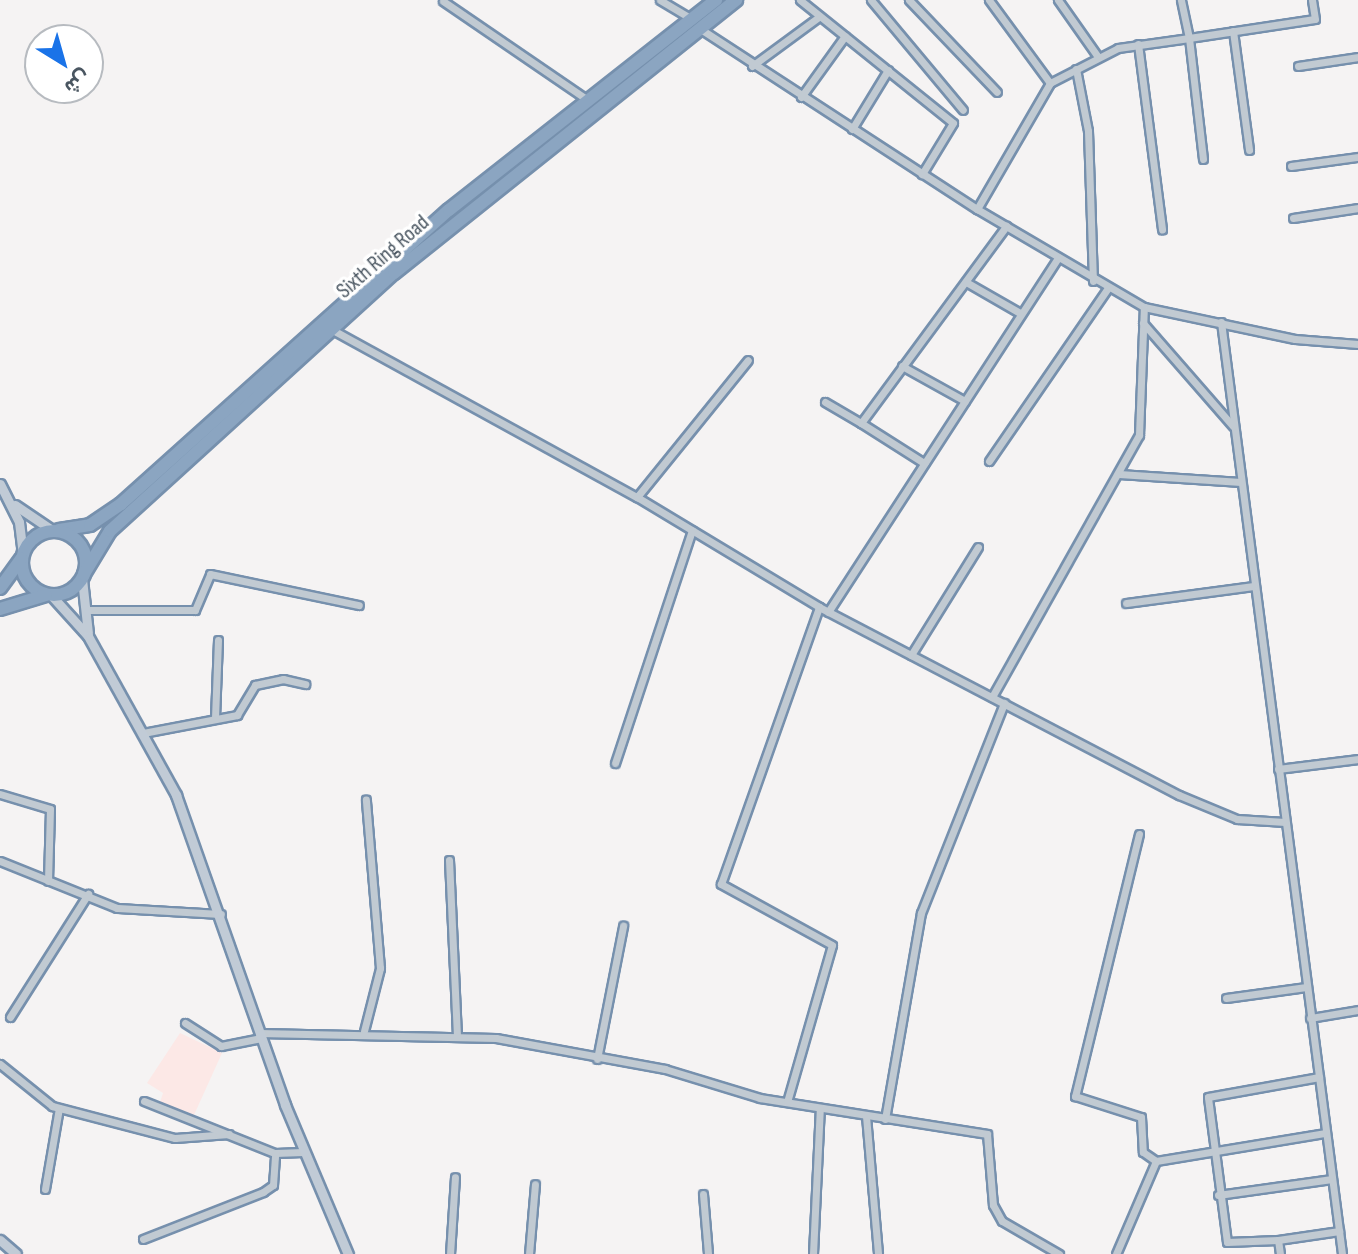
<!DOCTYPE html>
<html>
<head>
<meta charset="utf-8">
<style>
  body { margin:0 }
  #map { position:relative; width:1358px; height:1254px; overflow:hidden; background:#f5f3f3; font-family:"Sofia Sans Condensed",Vazirmatn,sans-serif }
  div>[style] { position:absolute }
  .medical>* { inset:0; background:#fce8e6 }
  .roads { filter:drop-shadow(2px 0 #7690ad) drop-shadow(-2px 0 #7690ad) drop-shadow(0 2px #7690ad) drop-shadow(0 -2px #7690ad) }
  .street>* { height:7px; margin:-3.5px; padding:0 3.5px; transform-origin:3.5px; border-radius:3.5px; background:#c1cad2 }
  .secondary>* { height:9px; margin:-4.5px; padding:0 4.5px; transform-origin:4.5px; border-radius:4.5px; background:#c1cbd6 }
  .highway>* { height:12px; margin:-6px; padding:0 6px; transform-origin:6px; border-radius:6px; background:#8ba5c1 }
  .highway>.ring { margin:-6px; padding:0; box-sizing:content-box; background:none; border:12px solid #8ba5c1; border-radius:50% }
  span { translate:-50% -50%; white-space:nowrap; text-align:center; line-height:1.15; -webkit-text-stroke:7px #fff; paint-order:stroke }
  .street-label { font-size:22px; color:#4a5661 }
  .north { position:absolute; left:24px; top:24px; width:80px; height:80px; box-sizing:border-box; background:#fff; border:2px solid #b7bbc0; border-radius:50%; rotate:143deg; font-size:22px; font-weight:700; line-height:32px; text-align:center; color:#4a5661 }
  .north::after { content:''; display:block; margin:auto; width:28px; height:36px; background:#1a73e8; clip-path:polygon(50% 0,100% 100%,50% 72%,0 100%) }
</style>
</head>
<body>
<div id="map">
  <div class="medical">
    <div style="clip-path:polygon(180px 1033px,222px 1053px,194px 1115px,160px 1102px,163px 1093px,147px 1083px)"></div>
  </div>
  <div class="roads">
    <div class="street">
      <div style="left:660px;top:0;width:37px;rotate:31deg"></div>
      <div style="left:800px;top:0;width:196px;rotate:38.8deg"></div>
      <div style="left:953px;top:123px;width:60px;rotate:121.3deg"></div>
      <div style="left:871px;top:0;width:143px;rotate:50.1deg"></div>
      <div style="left:909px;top:0;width:127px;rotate:46.3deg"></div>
      <div style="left:989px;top:0;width:103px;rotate:53.7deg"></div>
      <div style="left:1058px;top:0;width:70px;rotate:54.9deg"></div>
      <div style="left:443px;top:1px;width:173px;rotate:34.4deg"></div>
      <div style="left:699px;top:28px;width:332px;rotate:33.1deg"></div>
      <div style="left:977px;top:209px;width:146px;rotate:-59.9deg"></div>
      <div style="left:1050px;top:83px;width:76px;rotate:-27.2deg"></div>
      <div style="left:1118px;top:48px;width:72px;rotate:-8deg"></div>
      <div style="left:1189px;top:38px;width:39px;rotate:-102deg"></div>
      <div style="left:1233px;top:31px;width:120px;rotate:82.3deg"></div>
      <div style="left:1138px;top:44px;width:187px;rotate:82.6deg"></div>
      <div style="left:752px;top:66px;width:84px;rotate:-36.3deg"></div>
      <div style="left:1298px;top:66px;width:61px;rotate:-8.5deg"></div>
      <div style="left:1076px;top:69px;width:63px;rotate:79deg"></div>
      <div style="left:1088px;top:131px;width:150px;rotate:88.1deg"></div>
      <div style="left:801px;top:97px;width:75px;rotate:-54.2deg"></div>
      <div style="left:852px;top:129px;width:69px;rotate:-58.6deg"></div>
      <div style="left:1203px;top:159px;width:122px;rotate:-96.6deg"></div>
      <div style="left:1189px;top:38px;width:127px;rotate:-8.6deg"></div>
      <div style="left:1315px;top:19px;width:19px;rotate:-99deg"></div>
      <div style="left:1291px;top:166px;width:68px;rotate:-7.7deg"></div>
      <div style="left:977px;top:209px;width:194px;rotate:30.4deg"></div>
      <div style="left:1144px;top:307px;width:154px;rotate:12deg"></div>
      <div style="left:1295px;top:339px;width:63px;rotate:4.5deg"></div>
      <div style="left:1293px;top:218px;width:66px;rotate:-8.7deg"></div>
      <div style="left:966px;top:282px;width:62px;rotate:29.9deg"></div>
      <div style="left:1221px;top:322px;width:940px;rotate:82.6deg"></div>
      <div style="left:1143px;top:323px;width:137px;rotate:48.9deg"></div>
      <div style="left:331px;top:329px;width:349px;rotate:28.8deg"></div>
      <div style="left:637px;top:497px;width:213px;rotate:31.1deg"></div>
      <div style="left:819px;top:607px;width:406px;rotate:27.6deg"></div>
      <div style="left:1179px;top:795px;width:63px;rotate:22.5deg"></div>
      <div style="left:1237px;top:819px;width:48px;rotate:3.6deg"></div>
      <div style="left:902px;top:366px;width:72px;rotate:29.1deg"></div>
      <div style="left:825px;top:402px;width:42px;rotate:30.3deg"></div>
      <div style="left:861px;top:423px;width:245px;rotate:-53.6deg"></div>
      <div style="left:861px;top:423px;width:75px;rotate:32.4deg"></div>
      <div style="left:989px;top:461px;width:209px;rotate:-55.5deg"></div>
      <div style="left:1119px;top:474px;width:122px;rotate:3.8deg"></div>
      <div style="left:637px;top:497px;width:176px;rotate:-51deg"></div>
      <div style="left:1126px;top:603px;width:129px;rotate:-7.6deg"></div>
      <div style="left:85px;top:610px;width:110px"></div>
      <div style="left:195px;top:610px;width:39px;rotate:-67deg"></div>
      <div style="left:210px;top:574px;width:152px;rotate:11.8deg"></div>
      <div style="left:828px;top:612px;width:421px;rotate:-57deg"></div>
      <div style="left:911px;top:655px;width:127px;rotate:-58.2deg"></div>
      <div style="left:992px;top:697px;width:300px;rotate:-60.7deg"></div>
      <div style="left:1139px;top:435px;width:128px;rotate:-87.8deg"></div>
      <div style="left:215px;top:718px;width:78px;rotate:-87.8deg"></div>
      <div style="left:143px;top:733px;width:96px;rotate:-10.8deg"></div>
      <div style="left:237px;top:715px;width:35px;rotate:-59deg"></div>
      <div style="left:255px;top:685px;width:29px;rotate:-12deg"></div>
      <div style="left:283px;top:679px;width:23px;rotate:13deg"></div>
      <div style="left:615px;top:763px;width:245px;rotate:-71.7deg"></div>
      <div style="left:1278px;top:769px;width:81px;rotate:-7.1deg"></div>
      <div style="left:0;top:794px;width:52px;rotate:16.7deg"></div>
      <div style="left:50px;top:809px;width:72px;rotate:91.6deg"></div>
      <div style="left:1139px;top:834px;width:270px;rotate:103.7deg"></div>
      <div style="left:1075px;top:1096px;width:69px;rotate:17.7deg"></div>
      <div style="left:1141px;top:1117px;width:35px;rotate:87deg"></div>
      <div style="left:1143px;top:1152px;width:16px;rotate:35deg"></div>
      <div style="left:1156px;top:1161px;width:172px;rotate:-9.4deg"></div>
      <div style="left:449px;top:860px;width:175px;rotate:87.4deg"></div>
      <div style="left:0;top:861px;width:126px;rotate:21.9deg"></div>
      <div style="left:117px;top:908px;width:104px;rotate:3.3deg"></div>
      <div style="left:1226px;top:998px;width:81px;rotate:-7.8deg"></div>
      <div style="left:10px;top:1017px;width:146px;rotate:-57.6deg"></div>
      <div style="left:1310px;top:1018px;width:49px;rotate:-9.5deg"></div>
      <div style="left:185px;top:1023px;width:43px;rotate:32.6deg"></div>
      <div style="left:221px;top:1046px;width:41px;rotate:-11.3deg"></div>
      <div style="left:364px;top:1031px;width:65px;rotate:-75.7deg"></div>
      <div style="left:380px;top:968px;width:169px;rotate:-94.8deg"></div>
      <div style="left:259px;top:1033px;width:237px;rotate:1.2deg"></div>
      <div style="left:496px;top:1038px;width:172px;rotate:10.4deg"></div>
      <div style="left:665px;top:1069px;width:99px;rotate:17deg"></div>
      <div style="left:760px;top:1098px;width:230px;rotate:9deg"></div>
      <div style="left:987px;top:1134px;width:71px;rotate:85.2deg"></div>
      <div style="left:993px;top:1205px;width:18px;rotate:61deg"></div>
      <div style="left:1002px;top:1221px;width:66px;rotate:30.1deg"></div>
      <div style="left:597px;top:1059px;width:136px;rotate:-78.9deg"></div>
      <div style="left:0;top:1064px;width:67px;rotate:38.9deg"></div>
      <div style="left:52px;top:1106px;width:127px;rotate:14.6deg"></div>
      <div style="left:175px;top:1138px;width:54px;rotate:-4.2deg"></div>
      <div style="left:144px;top:1101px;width:141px;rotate:21.7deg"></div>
      <div style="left:275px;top:1153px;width:28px;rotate:-2deg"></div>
      <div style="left:787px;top:1102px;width:163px;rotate:-74deg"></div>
      <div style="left:832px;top:945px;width:127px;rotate:-151.2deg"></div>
      <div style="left:721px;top:884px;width:294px;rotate:-70.5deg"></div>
      <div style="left:866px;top:1116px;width:139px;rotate:85deg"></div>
      <div style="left:885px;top:1119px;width:209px;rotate:-80.1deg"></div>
      <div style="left:921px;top:913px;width:226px;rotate:-68.4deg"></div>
      <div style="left:45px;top:1189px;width:82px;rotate:-80.2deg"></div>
      <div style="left:703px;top:1194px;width:60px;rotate:85.2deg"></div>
      <div style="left:1218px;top:1195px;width:115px;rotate:-8deg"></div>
      <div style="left:143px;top:1239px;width:129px;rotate:-21.4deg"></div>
      <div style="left:263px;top:1192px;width:12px;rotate:-35deg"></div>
      <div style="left:273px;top:1185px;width:32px;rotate:-86deg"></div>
      <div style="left:1278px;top:1240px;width:51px;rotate:177.8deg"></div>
      <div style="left:1227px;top:1242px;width:146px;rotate:-97.5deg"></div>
      <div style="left:1208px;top:1097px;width:113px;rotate:-10.2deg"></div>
      <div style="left:450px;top:1254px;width:77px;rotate:-86.3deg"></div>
      <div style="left:529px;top:1254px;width:70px;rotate:-85.1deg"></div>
      <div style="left:813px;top:1254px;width:146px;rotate:-87.3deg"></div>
      <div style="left:1116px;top:1254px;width:101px;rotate:-66.7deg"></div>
      <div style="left:1280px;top:1254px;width:14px;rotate:-98deg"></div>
      <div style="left:1278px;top:1240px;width:62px;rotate:-8.4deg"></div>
    </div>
    <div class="secondary">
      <div style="left:0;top:484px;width:42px;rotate:63.4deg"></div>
      <div style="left:19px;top:522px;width:32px;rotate:83deg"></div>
      <div style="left:15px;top:505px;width:45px;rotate:34deg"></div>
      <div style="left:82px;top:579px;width:54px;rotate:83.7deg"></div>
      <div style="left:51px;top:595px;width:55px;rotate:47.9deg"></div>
      <div style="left:88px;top:636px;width:182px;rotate:61deg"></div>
      <div style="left:176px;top:795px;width:329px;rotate:70.6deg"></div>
      <div style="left:285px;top:1105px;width:162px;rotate:67.1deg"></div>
      <div style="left:0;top:1240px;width:21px;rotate:41deg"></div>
    </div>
    <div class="highway">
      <div style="left:59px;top:530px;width:31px;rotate:-9deg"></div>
      <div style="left:90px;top:525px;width:37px;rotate:-34deg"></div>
      <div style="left:121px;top:504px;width:440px;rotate:-41.9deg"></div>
      <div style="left:449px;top:210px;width:340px;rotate:-38.2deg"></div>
      <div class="ring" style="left:22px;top:531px;width:52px;height:52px"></div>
      <div style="left:84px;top:574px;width:50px;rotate:-58.8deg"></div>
      <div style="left:110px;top:531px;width:384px;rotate:-42.3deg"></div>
      <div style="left:394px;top:273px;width:438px;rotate:-38.6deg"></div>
      <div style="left:0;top:588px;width:36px;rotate:-54deg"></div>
      <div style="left:0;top:609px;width:48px;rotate:-16.9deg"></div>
    </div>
  </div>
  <div class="street-label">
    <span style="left:383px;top:257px;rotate:-41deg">Sixth Ring Road</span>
  </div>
  <div class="north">ش</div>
</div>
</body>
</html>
